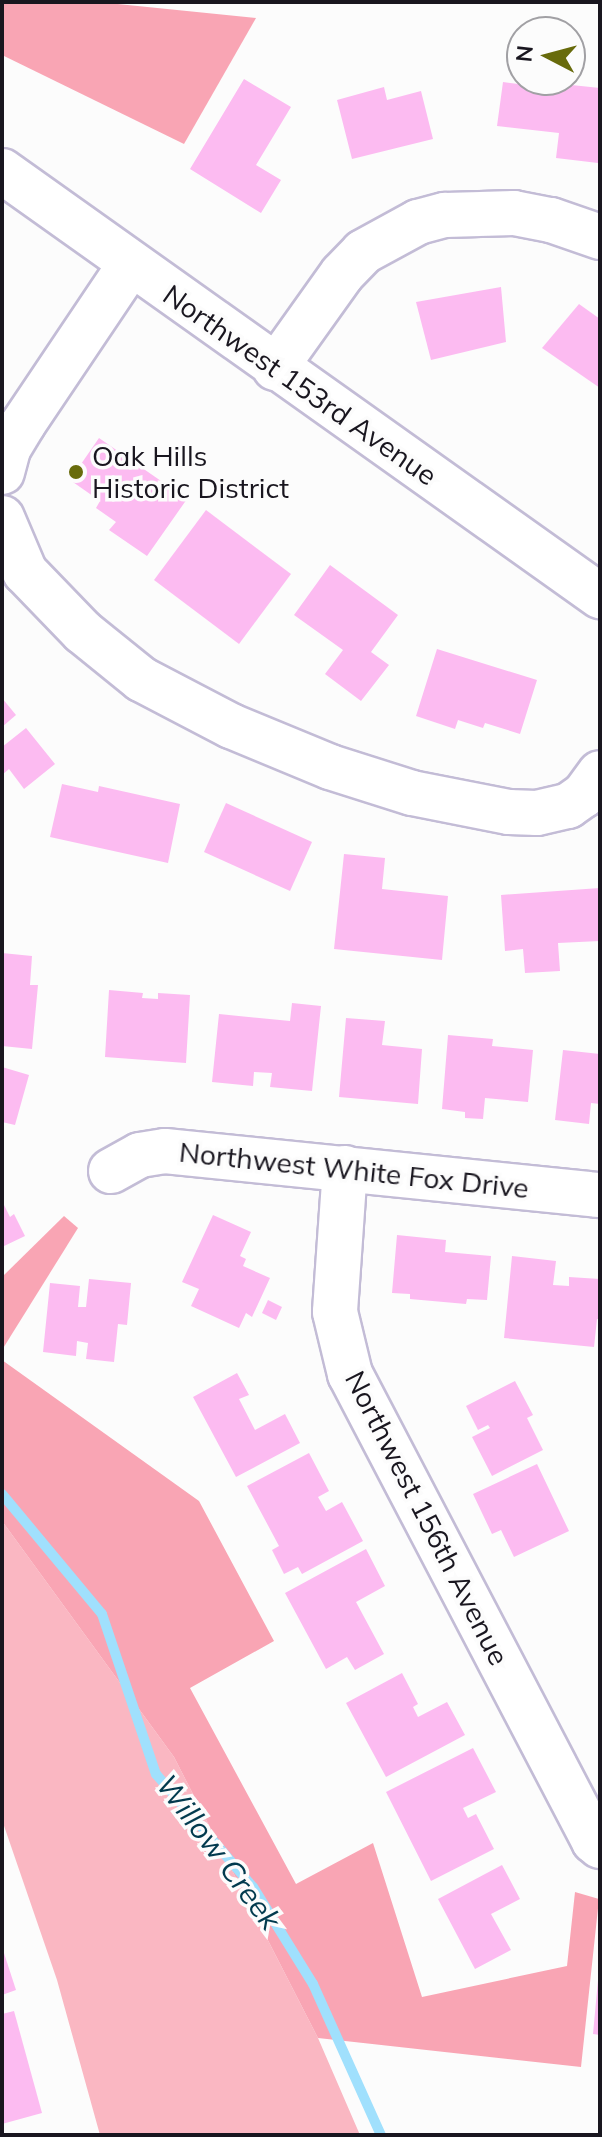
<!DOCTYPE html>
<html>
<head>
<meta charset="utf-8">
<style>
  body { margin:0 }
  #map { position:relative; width:602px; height:2137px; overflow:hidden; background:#fcfcfc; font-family:Mulish,sans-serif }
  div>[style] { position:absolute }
  .green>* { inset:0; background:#fab7c2 }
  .forest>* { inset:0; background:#f9a5b4 }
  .stream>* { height:10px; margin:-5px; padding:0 5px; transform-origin:5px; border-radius:5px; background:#a0e0fd }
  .building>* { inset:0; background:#fcbbf1 }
  .roads { filter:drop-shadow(2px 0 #c3bcd6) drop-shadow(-2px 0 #c3bcd6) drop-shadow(0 2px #c3bcd6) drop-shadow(0 -2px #c3bcd6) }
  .minor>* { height:44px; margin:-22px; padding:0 22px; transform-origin:22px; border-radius:22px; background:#fff }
  .dots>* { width:22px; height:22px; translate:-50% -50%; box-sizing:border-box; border:4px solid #fcfcfc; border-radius:50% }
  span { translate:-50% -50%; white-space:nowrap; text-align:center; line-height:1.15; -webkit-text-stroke:7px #fcfcfc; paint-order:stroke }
  .street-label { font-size:28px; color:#19161f }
  .poi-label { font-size:28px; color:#19161f }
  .left { translate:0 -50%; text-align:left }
  .water-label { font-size:30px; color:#023a4e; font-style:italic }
  .frame { position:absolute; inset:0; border:4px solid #19161f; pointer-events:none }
  .north { position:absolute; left:506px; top:16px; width:80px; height:80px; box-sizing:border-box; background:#fcfcfc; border:2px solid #a1a0a4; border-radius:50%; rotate:276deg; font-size:22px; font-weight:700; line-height:32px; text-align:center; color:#19161f }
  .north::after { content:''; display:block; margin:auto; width:28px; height:36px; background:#686b0c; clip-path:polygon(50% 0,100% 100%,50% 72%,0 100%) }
</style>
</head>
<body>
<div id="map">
  <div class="green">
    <div style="clip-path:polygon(2px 1521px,174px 1757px,318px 2038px,360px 2135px,100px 2135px,57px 1980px,2px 1820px)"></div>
  </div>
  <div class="forest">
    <div style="clip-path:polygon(2px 2px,98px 2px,256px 18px,184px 144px,2px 55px)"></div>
    <div style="clip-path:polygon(64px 1216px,78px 1228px,2px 1350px,2px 1277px)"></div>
    <div style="clip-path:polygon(2px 1360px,199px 1501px,274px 1641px,190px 1688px,296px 1884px,373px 1843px,422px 1997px,567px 1966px,575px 1892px,599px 1899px,581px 2067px,318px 2038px,174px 1757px,2px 1521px)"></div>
  </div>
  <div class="stream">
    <div style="left:2px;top:1494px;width:156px;rotate:50.2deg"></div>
    <div style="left:102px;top:1614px;width:169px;rotate:71.4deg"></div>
    <div style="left:156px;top:1774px;width:149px;rotate:49.4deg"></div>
    <div style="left:253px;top:1887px;width:114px;rotate:58.3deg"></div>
    <div style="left:313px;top:1984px;width:166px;rotate:65.8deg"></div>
  </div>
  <div class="building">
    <div style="clip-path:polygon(244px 79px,291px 107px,256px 165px,281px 180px,261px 213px,190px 169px)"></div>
    <div style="clip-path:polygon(503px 82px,543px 87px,543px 82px,600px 88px,598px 163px,556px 158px,559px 133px,497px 126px)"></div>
    <div style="clip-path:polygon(384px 87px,387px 100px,421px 91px,433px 139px,352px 159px,337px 100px)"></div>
    <div style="clip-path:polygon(501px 287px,506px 342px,431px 360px,416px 302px)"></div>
    <div style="clip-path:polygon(579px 304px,600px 319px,600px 388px,542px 348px)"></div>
    <div style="clip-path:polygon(99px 438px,187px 499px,147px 556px,109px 530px,116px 522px,96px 508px,100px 501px,70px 480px)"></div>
    <div style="clip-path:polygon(206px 510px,291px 574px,239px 644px,154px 580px)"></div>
    <div style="clip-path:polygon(330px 565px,398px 615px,371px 652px,389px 665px,361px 701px,325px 674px,343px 650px,294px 615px)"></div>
    <div style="clip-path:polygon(437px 649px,537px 680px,520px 734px,485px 723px,483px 728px,458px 720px,455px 729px,416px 716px)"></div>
    <div style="clip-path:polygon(2px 698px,16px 715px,2px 727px)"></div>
    <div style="clip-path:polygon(26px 728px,55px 764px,24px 789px,9px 769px,2px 775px,2px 747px)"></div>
    <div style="clip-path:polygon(62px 784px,98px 792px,99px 786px,180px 804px,168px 863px,50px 837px)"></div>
    <div style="clip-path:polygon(226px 803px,312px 842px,290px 891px,204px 852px)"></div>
    <div style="clip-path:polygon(344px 854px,385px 858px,382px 889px,448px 896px,442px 960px,334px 949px)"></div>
    <div style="clip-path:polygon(600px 888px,600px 941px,558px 943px,560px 971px,525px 973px,523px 949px,505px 951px,501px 895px)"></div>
    <div style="clip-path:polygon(2px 953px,32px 956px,30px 985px,38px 985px,32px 1049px,2px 1046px)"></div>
    <div style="clip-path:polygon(109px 990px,143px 993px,142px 998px,158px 999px,158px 993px,190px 995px,186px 1063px,105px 1057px)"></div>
    <div style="clip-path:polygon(292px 1003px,321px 1006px,312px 1091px,270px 1087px,272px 1073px,254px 1072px,253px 1086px,212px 1082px,219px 1014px,290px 1021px)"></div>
    <div style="clip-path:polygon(346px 1018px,385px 1021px,382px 1045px,422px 1049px,418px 1104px,339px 1097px)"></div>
    <div style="clip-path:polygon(448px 1035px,493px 1039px,492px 1046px,533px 1050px,528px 1102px,485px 1098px,483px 1119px,465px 1118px,465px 1112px,442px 1109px)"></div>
    <div style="clip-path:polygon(563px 1050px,600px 1054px,600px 1104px,591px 1103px,589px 1124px,555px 1120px)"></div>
    <div style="clip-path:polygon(2px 1067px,29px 1075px,15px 1125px,2px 1122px)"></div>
    <div style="clip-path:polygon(2px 1201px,10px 1217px,14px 1214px,25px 1236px,2px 1247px)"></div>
    <div style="clip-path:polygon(213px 1215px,251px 1232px,240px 1256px,246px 1259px,243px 1266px,270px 1278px,252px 1317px,246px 1313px,239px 1328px,191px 1306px,199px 1289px,182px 1282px)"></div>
    <div style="clip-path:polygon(397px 1235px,446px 1240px,445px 1252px,491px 1256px,487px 1300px,467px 1299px,466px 1304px,410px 1299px,410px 1294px,392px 1293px)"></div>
    <div style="clip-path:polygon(512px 1256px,556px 1261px,553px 1285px,569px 1286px,569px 1277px,600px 1279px,600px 1319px,597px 1319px,594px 1347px,504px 1338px)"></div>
    <div style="clip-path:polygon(89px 1279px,131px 1283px,127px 1325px,118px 1324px,114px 1362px,86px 1359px,88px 1343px,77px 1341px,76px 1356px,43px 1352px,50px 1283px,80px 1286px,78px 1307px,86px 1307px)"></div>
    <div style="clip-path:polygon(268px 1300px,282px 1307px,276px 1320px,262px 1313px)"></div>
    <div style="clip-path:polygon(237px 1373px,249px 1395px,239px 1399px,255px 1430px,285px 1414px,300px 1443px,236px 1477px,193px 1397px)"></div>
    <div style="clip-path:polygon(515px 1381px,533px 1415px,527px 1418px,543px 1450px,492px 1476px,472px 1437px,490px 1428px,488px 1425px,478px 1430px,466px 1406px)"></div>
    <div style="clip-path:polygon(309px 1453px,329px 1491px,318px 1497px,326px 1511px,342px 1502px,363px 1541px,302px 1574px,298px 1567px,284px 1574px,272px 1550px,279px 1546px,247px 1486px)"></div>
    <div style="clip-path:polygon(537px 1464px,569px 1531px,514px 1557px,501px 1530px,492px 1534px,473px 1494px)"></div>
    <div style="clip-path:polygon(366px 1549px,385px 1586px,356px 1602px,384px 1654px,355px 1670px,347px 1657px,326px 1669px,285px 1593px)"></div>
    <div style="clip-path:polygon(402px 1673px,418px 1704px,413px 1707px,418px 1717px,447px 1702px,465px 1735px,386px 1777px,346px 1703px)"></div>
    <div style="clip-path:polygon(473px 1748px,496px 1792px,463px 1808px,468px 1818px,476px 1814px,494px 1849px,431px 1881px,386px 1792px)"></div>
    <div style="clip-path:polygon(502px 1865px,520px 1899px,491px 1914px,511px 1950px,475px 1969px,438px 1899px)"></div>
    <div style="clip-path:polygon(3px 1950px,16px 1990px,2px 1995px,2px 1951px)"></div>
    <div style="clip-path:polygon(598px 1980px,600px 1980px,600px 2035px,593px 2034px)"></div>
    <div style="clip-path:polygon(14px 2011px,42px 2113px,2px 2124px,2px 2014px)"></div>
  </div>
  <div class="roads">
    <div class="minor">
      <div style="left:2px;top:171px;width:734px;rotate:35.4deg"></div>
      <div style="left:275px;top:368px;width:115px;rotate:-54.5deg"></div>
      <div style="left:342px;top:274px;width:30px;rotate:-46deg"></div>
      <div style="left:363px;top:252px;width:63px;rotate:-28.6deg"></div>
      <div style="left:418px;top:222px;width:28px;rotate:-15deg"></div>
      <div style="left:445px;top:215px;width:69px;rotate:-1.7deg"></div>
      <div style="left:514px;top:213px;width:38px;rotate:11deg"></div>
      <div style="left:551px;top:220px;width:52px;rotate:19.1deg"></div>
      <div style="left:2px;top:472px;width:24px;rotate:-75deg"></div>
      <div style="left:8px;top:449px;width:29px;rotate:-59deg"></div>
      <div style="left:23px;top:424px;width:192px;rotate:-56.1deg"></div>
      <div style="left:2px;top:518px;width:59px;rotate:66.9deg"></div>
      <div style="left:25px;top:572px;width:83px;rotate:46deg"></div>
      <div style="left:83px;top:632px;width:75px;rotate:39deg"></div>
      <div style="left:141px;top:679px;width:102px;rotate:27.6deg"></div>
      <div style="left:231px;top:726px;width:107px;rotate:22.5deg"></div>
      <div style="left:330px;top:767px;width:86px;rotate:17.6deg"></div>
      <div style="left:412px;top:793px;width:99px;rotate:11.1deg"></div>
      <div style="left:509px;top:812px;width:28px;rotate:2deg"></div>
      <div style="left:537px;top:813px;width:32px;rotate:-13deg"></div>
      <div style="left:568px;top:806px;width:19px;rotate:-35deg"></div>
      <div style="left:584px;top:795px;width:27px;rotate:-54deg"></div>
      <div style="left:345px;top:1168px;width:144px;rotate:94deg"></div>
      <div style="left:335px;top:1312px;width:64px;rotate:76.4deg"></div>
      <div style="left:350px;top:1374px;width:527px;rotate:62.41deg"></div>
      <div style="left:594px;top:1841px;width:8px;rotate:40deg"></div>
      <div style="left:111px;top:1171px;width:33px;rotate:-29deg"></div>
      <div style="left:140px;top:1155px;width:25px;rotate:-9deg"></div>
      <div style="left:165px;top:1151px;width:437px;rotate:5.8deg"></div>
    </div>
  </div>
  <div class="dots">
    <div style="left:76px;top:472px;background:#686b0c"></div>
  </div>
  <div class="street-label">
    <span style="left:300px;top:385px;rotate:35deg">Northwest 153rd Avenue</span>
    <span style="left:354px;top:1170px;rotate:6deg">Northwest White Fox Drive</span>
    <span style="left:427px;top:1518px;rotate:63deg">Northwest 156th Avenue</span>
  </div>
  <div class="poi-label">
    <span class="left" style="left:92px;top:472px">Oak Hills<br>Historic District</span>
  </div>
  <div class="water-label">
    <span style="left:219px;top:1852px;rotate:53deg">Willow Creek</span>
  </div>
  <div class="frame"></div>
  <div class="north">N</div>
</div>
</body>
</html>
